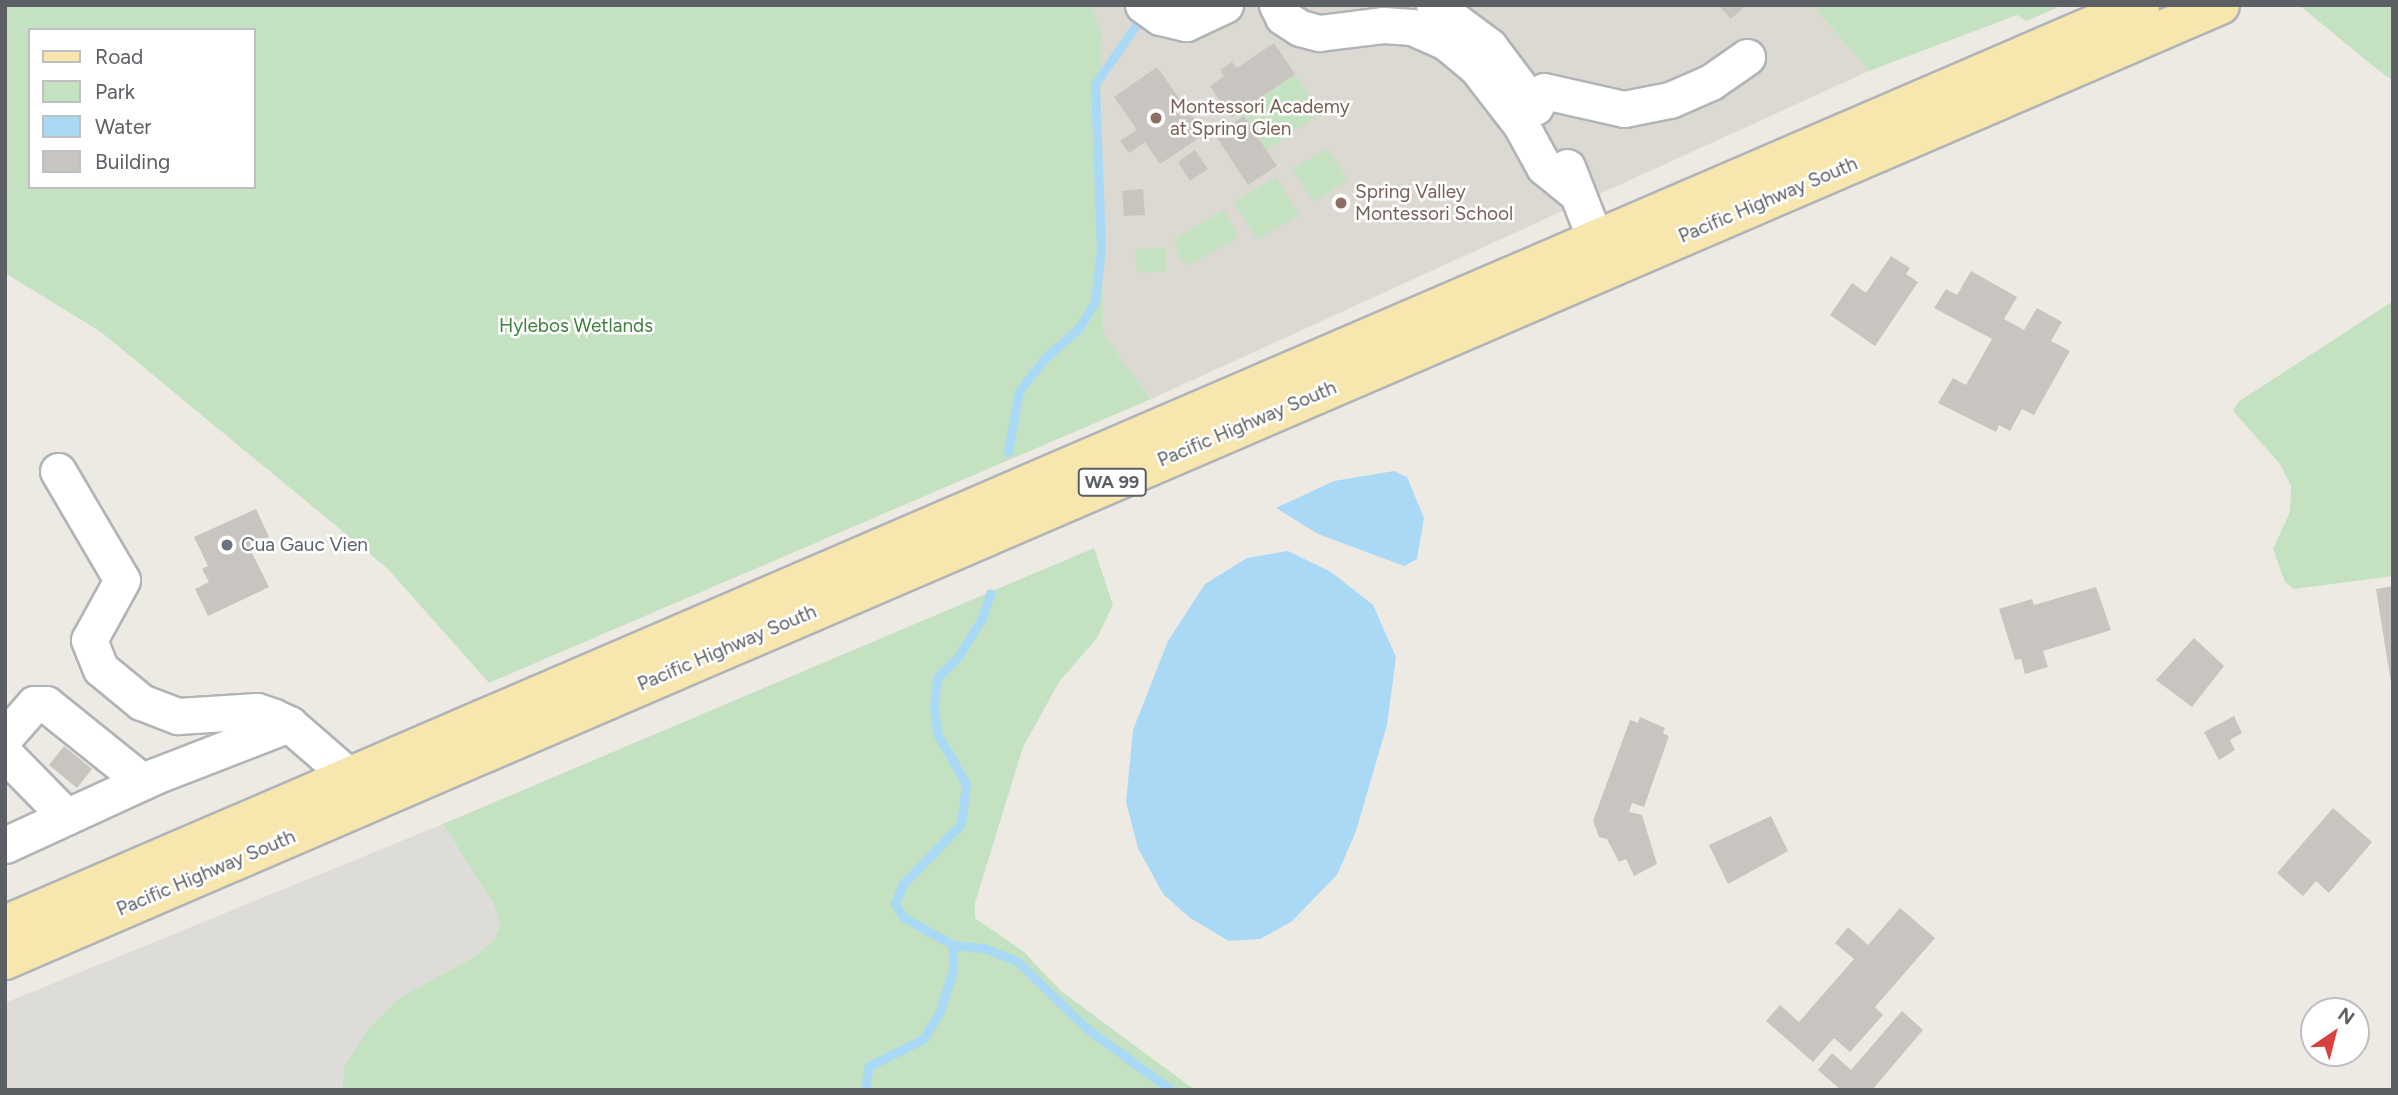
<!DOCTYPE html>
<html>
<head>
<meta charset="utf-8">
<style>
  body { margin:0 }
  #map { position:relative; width:2398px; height:1095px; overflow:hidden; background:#edeae4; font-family:Figtree,sans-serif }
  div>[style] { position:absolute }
  .industrial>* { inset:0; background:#dedcd8 }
  .education>* { inset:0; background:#dcd9d2 }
  .green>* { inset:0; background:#c4e2c2 }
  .water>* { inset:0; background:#aad9f6 }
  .stream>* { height:9px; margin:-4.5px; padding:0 4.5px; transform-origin:4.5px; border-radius:4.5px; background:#aad9f6 }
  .building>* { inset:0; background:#c8c5c0 }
  .roads { filter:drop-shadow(2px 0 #b1b4b7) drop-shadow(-2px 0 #b1b4b7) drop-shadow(0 2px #b1b4b7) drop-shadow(0 -2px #b1b4b7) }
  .minor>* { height:35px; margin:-17.5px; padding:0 17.5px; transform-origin:17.5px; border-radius:17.5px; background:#fff }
  .major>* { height:38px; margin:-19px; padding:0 19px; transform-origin:19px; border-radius:19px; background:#f7e7af }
  .dots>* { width:19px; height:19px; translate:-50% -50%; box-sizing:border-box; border:4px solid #fff; border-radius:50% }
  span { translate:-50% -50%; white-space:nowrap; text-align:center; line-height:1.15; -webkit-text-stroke:5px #fff; paint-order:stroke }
  .shield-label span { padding:2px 5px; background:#fff; border:2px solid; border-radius:5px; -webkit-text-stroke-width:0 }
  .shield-label { font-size:18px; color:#5c5f63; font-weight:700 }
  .education-label { font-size:19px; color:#785e54 }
  .left { translate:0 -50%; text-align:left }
  .street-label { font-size:19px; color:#5c5f63 }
  .park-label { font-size:19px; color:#3e803d }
  .worship-label { font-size:19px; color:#5b616d }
  .frame { position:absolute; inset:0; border:7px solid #5c5f63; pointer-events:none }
  .legend { position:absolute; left:28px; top:28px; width:228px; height:161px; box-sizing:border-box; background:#fff; border:2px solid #bebfc1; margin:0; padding:9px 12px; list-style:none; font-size:21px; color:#5c5f63 }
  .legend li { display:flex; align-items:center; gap:14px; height:35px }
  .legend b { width:35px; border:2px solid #bebfc1 }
  .north { position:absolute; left:2300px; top:997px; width:70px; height:70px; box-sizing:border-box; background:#fff; border:2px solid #bebfc1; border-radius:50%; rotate:35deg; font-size:19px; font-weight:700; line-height:28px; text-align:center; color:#5c5f63 }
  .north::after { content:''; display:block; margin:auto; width:24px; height:32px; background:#d7423f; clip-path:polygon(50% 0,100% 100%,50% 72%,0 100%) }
</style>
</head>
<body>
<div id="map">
  <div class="industrial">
    <div style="clip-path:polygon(443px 824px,494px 905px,502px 925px,494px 940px,471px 959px,400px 997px,366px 1031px,344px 1067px,342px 1090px,5px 1090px,5px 1003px)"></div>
  </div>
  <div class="education">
    <div style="clip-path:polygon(1091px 5px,1812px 5px,1869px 71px,1151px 399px,1103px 335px,1101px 31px)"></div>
  </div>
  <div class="green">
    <div style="clip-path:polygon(evenodd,5px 5px,1091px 5px,1101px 31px,1103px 334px,1151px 399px,489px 683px,387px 568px,101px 332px,5px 273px,5px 5px,30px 30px,254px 30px,254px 187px,30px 187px,30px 30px)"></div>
    <div style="clip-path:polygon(1812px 5px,2063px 5px,2026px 21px,2017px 15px,1869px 71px)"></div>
    <div style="clip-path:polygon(2299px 5px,2393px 5px,2393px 81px,2368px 62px)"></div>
    <div style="clip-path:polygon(1295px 74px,1321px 113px,1267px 150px,1245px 116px,1240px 119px,1237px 114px)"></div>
    <div style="clip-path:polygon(1327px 148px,1348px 180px,1314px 202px,1292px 169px)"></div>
    <div style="clip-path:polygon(1276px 177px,1299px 215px,1257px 240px,1234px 202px)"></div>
    <div style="clip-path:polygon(1224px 210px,1239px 238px,1189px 265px,1178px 258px,1175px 239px)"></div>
    <div style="clip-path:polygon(1165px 248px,1167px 271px,1137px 273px,1135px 249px)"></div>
    <div style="clip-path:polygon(2393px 301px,2393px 576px,2294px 589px,2285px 582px,2273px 549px,2290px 512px,2291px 486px,2280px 464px,2233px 411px,2238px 402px)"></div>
    <div style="clip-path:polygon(1094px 548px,1113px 605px,1097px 638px,1059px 682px,1023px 747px,975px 903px,975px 918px,1024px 952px,1061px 991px,1195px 1090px,342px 1090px,344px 1067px,366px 1031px,400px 997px,471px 959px,494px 940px,501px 925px,494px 905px,443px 824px)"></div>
  </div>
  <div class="water">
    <div style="clip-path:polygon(1394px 471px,1407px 477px,1424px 518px,1417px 559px,1404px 566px,1318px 534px,1276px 508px,1334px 481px)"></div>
    <div style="clip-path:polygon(1288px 551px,1331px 572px,1373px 605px,1396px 657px,1387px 725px,1356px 831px,1337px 875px,1291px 922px,1260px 939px,1229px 941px,1190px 918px,1163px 894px,1138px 848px,1126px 802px,1133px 730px,1168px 641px,1205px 584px,1247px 558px)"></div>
  </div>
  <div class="stream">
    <div style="left:1008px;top:452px;width:62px;rotate:-79.8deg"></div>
    <div style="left:1019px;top:391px;width:42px;rotate:-51.8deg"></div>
    <div style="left:1045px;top:358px;width:45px;rotate:-41.4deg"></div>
    <div style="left:1079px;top:328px;width:31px;rotate:-59deg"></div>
    <div style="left:1095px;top:301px;width:53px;rotate:-83.5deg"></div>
    <div style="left:1101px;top:248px;width:164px;rotate:-92.1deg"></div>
    <div style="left:1095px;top:84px;width:84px;rotate:-55.2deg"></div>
    <div style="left:953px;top:945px;width:31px;rotate:6deg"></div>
    <div style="left:984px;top:948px;width:37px;rotate:22deg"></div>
    <div style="left:1018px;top:962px;width:95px;rotate:44.1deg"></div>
    <div style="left:1086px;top:1028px;width:105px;rotate:36.1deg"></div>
    <div style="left:865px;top:1090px;width:24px;rotate:-81deg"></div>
    <div style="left:869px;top:1066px;width:60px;rotate:-26.6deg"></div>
    <div style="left:923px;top:1039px;width:31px;rotate:-58deg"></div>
    <div style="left:939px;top:1013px;width:44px;rotate:-71.6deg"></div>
    <div style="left:953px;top:971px;width:26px;rotate:-90deg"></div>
    <div style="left:953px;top:945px;width:57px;rotate:-150.8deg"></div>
    <div style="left:903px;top:917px;width:16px;rotate:-120deg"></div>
    <div style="left:895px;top:903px;width:21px;rotate:-67deg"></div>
    <div style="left:903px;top:884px;width:83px;rotate:-46deg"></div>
    <div style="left:961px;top:824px;width:40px;rotate:-82.9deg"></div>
    <div style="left:966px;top:784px;width:59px;rotate:-119.6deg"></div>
    <div style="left:937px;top:733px;width:27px;rotate:-96deg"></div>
    <div style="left:934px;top:706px;width:28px;rotate:-84deg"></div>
    <div style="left:937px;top:678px;width:30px;rotate:-45deg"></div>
    <div style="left:958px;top:657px;width:46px;rotate:-58.4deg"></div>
    <div style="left:982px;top:618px;width:26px;rotate:-72deg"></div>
  </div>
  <div class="building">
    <div style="clip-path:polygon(1718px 5px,1746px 5px,1731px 19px)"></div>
    <div style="clip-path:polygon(1274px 43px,1295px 74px,1231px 118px,1210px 86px,1224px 76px,1220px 70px,1232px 62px,1237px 68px)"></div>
    <div style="clip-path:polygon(1157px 67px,1205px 134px,1160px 164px,1145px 142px,1129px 153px,1120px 141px,1137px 130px,1114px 97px)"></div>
    <div style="clip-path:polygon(1244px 116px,1277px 166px,1248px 185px,1215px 135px)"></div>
    <div style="clip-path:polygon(1195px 150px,1208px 169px,1190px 181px,1178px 162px)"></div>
    <div style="clip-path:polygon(1143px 189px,1145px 215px,1124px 216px,1122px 191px)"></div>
    <div style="clip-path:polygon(1891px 256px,1910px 268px,1906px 274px,1918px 282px,1875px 346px,1830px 315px,1852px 283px,1866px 293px)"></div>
    <div style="clip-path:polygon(1971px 271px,2017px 297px,2004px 319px,2024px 330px,2037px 308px,2062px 322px,2051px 341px,2070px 351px,2034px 415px,2022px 409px,2010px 431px,1999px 425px,1996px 432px,1938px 403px,1953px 378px,1966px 385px,1992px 339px,1934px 308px,1946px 289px,1957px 295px)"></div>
    <div style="clip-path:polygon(256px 509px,269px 537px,249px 547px,269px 587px,208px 616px,195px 589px,209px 582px,202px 569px,208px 566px,194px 537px)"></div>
    <div style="clip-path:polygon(2393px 586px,2393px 683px,2391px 683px,2376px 589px)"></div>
    <div style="clip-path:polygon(2096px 587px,2111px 630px,2043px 651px,2048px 667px,2025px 674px,2021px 659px,2015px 660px,1999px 609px,2032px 599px,2034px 605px)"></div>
    <div style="clip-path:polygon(2194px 638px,2224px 666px,2192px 707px,2156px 680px)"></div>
    <div style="clip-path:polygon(2234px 716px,2242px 733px,2230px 740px,2235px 750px,2219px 760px,2204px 732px)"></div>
    <div style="clip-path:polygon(1640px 717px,1665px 728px,1663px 733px,1669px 736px,1644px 807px,1632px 803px,1629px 812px,1642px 815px,1657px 864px,1634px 876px,1626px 859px,1619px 862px,1607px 839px,1599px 837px,1593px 821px,1630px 720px,1638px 723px)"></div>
    <div style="clip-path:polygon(64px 746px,92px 769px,77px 788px,49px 765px)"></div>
    <div style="clip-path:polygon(2333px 808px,2372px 842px,2329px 893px,2316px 881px,2303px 896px,2277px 873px)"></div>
    <div style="clip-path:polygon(1771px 816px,1788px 851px,1728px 884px,1709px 845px)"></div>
    <div style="clip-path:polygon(1900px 908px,1935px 938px,1875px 1007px,1883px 1015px,1850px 1052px,1834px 1038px,1813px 1062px,1766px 1021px,1780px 1005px,1799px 1022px,1854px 959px,1835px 943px,1848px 927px,1868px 945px)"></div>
    <div style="clip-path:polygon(1902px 1011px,1923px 1030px,1872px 1090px,1841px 1090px,1818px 1070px,1832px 1053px,1851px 1070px)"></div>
  </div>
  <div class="roads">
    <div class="minor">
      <div style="left:1143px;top:5px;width:21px;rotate:35deg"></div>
      <div style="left:1160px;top:17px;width:27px;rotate:13deg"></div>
      <div style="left:1186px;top:23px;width:43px;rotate:-24.8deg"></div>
      <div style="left:1277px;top:5px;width:13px;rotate:63deg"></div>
      <div style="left:1283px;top:17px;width:20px;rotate:33deg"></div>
      <div style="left:1300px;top:28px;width:20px;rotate:15deg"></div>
      <div style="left:1319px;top:33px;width:64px;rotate:-7.1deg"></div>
      <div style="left:1383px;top:25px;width:29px;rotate:4deg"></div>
      <div style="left:1412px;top:27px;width:37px;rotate:24deg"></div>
      <div style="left:1446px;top:42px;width:40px;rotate:40deg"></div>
      <div style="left:1477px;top:68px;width:72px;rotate:52.3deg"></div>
      <div style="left:1521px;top:125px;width:48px;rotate:61.3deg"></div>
      <div style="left:1544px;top:167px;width:36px;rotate:39deg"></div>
      <div style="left:1434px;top:5px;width:69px;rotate:36.7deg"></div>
      <div style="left:1489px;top:46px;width:50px;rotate:53.1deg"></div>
      <div style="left:1535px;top:107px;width:18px;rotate:-61deg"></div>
      <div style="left:1544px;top:91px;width:82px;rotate:12.7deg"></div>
      <div style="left:1624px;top:109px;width:47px;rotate:-11.1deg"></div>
      <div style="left:1670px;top:100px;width:45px;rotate:-23.7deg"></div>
      <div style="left:1711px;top:82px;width:44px;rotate:-34.8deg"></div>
      <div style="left:1567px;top:167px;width:79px;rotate:68.6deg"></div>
      <div style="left:58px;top:471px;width:126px;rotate:59.6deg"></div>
      <div style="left:122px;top:580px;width:68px;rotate:118.8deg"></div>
      <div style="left:89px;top:640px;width:31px;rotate:68deg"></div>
      <div style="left:101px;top:669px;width:52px;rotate:39.5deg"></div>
      <div style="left:141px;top:702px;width:40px;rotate:21deg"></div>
      <div style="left:178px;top:716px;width:79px;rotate:-3.6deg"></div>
      <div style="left:257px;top:711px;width:18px;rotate:19deg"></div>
      <div style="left:274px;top:717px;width:17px;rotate:25deg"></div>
      <div style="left:289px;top:724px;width:81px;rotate:41deg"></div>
      <div style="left:5px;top:737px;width:44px;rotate:-48.7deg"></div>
      <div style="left:34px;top:704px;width:12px"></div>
      <div style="left:46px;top:704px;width:124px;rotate:38.8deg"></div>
      <div style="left:5px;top:754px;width:88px;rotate:45.5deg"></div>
      <div style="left:5px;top:845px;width:165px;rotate:-24.7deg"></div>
      <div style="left:155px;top:776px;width:144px;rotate:-21.2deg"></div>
    </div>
    <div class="major">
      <div style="left:5px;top:925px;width:2325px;rotate:-23.31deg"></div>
      <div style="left:5px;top:960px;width:2412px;rotate:-23.32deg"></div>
    </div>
  </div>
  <div class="dots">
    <div style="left:1156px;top:118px;background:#8d6e63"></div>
    <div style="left:1341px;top:203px;background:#8d6e63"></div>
    <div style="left:227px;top:545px;background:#6b7280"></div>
  </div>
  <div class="shield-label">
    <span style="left:1112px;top:482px">WA 99</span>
  </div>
  <div class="education-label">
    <span class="left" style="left:1170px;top:118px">Montessori Academy<br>at Spring Glen</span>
    <span class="left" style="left:1355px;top:203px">Spring Valley<br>Montessori School</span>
  </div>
  <div class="street-label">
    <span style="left:1768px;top:200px;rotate:-23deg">Pacific Highway South</span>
    <span style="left:1247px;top:424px;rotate:-23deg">Pacific Highway South</span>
    <span style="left:727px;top:648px;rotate:-23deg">Pacific Highway South</span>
    <span style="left:206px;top:873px;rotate:-23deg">Pacific Highway South</span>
  </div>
  <div class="park-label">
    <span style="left:576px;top:326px">Hylebos Wetlands</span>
  </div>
  <div class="worship-label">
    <span class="left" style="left:241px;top:545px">Cua Gauc Vien</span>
  </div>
  <div class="frame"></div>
  <ul class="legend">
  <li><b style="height:9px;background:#f7e7af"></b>Road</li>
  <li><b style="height:19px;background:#c4e2c2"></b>Park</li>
  <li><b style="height:19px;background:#aad9f6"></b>Water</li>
  <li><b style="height:19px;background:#c8c5c0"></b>Building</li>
  </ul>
  <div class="north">N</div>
</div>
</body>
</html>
